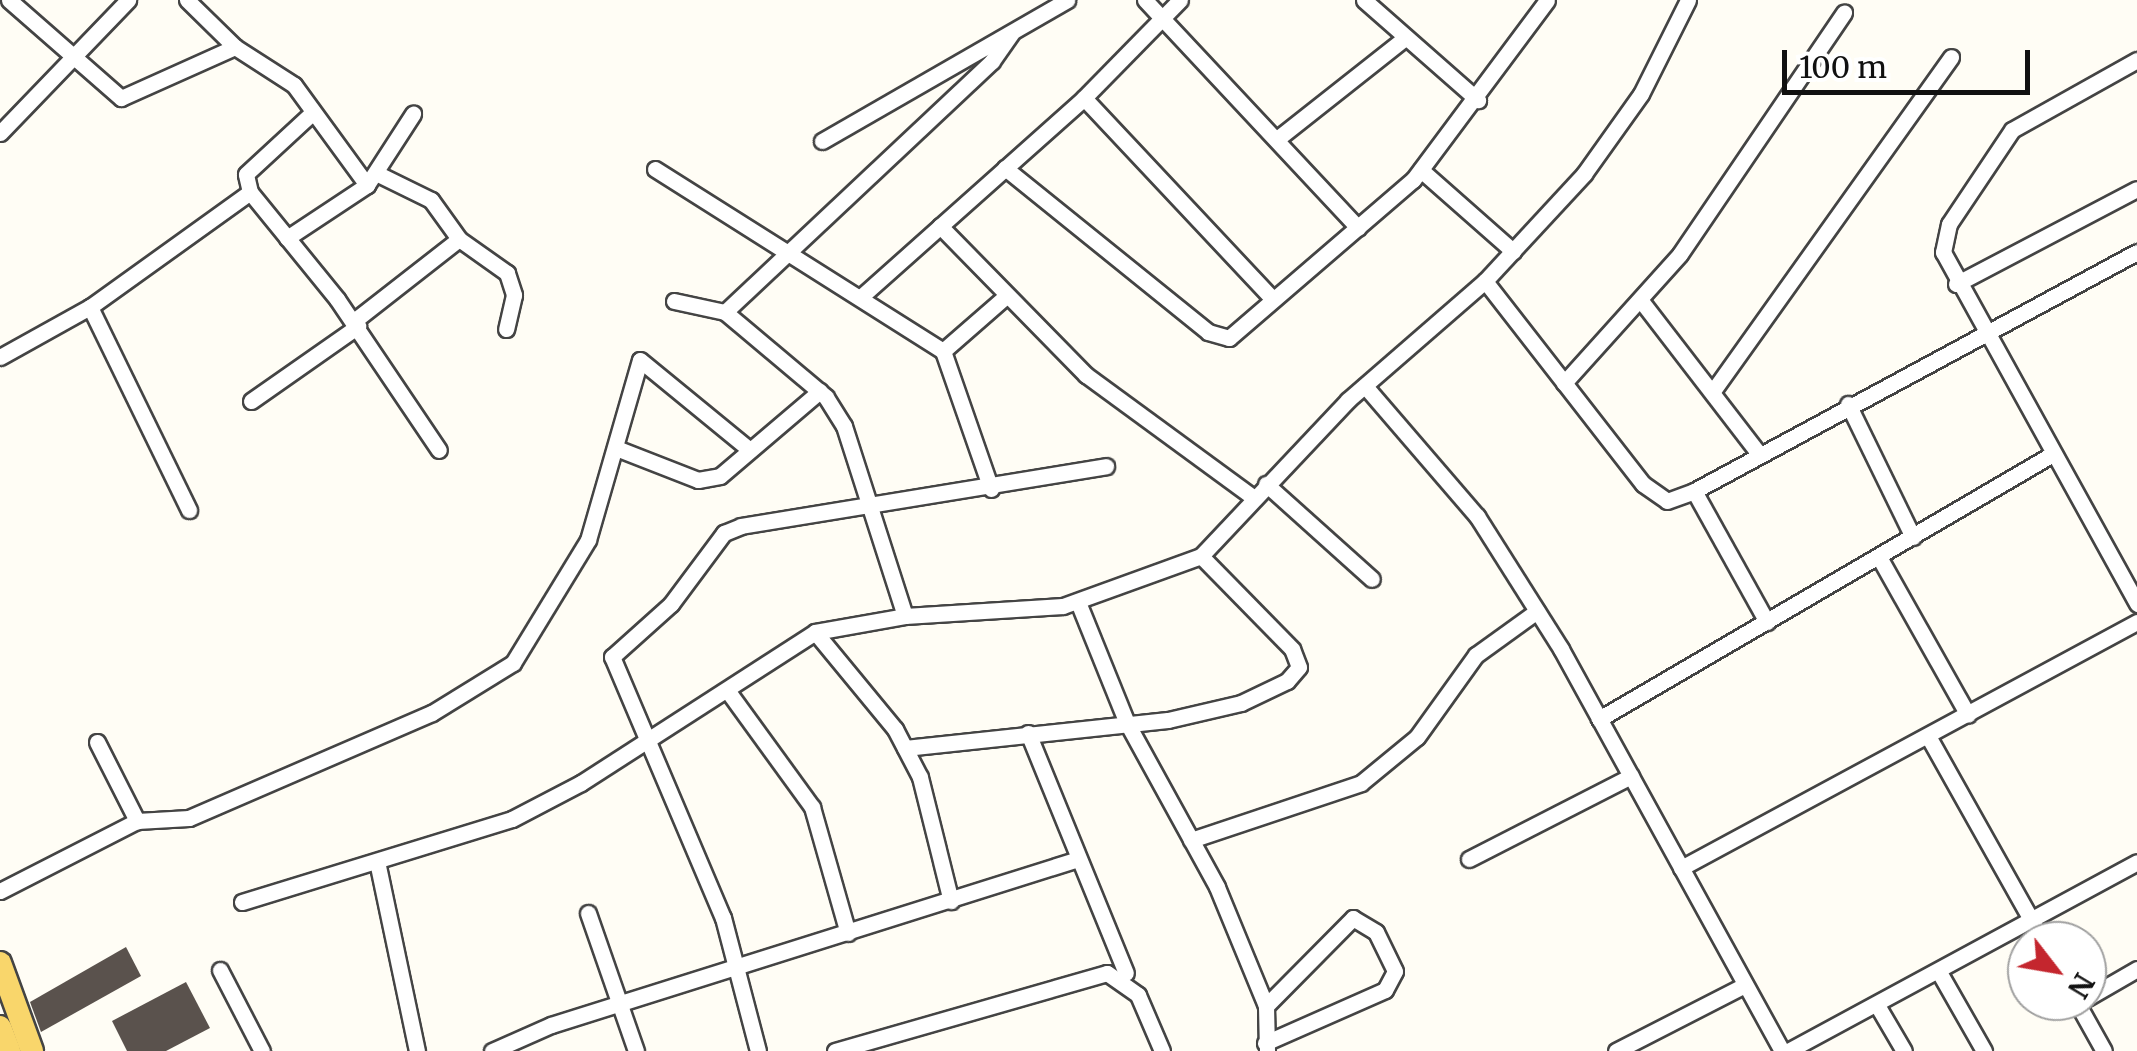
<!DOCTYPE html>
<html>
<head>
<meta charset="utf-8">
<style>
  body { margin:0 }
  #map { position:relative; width:2137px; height:1051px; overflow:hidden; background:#fffdf5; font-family:Merriweather,serif }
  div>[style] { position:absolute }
  .building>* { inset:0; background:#5a524d }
  .roads { filter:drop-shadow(2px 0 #444) drop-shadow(-2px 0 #444) drop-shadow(0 2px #444) drop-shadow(0 -2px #444) }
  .minor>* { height:15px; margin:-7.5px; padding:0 7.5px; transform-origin:7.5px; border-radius:7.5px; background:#fff }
  .primary>* { height:22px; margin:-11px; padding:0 11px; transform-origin:11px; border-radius:11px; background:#f9d66b }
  span { translate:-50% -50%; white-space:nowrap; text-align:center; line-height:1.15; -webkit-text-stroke:10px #fff; paint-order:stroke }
  .north { position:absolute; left:2007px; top:921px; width:100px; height:100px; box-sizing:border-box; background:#fff; border:2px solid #a0a0a0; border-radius:50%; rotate:121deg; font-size:28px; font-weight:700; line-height:40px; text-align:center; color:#111 }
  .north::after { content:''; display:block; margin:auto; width:35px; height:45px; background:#c4262e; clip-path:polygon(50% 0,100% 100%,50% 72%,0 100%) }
  .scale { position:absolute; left:1782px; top:50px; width:248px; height:45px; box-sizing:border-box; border:5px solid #111; border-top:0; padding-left:12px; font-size:30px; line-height:35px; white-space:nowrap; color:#111; -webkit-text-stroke:8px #fff; paint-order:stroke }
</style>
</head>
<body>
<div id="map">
  <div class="building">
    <div style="clip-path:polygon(126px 947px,141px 976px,41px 1032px,30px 1002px)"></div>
    <div style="clip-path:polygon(186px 982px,210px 1028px,166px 1051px,127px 1051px,112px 1021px)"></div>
  </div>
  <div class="roads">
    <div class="minor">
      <div style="left:9px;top:0;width:149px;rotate:41.2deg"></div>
      <div style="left:121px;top:98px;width:125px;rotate:-24.1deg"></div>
      <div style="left:187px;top:0;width:67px;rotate:44.4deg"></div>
      <div style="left:235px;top:47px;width:70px;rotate:32.8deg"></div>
      <div style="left:294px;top:85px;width:124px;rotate:53.9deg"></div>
      <div style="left:1145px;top:0;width:312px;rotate:46.9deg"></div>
      <div style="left:1364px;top:0;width:152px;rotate:41.3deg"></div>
      <div style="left:2137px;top:60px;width:143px;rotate:150.8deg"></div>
      <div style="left:2012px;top:130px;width:113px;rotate:123.8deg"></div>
      <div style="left:1949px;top:224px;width:29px;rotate:102deg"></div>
      <div style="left:1943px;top:252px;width:402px;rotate:61.1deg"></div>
      <div style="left:1084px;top:98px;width:272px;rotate:46.8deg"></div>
      <div style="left:0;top:133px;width:185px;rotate:-46.1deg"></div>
      <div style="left:1277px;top:139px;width:164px;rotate:-38.3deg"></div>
      <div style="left:822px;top:141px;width:283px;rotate:-29.9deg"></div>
      <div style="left:1005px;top:168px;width:261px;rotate:38.9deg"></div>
      <div style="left:1208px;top:332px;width:22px;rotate:16deg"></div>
      <div style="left:1229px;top:338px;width:243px;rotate:-40.7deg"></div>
      <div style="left:1413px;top:180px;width:224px;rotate:-53.3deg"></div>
      <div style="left:655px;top:169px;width:341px;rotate:32.3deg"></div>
      <div style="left:943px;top:351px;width:146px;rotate:70.8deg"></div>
      <div style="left:1421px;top:170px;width:123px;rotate:41.4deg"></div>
      <div style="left:378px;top:174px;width:59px;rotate:26.1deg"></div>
      <div style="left:431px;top:200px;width:48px;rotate:54.3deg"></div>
      <div style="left:459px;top:239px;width:59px;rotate:35.3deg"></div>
      <div style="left:507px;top:273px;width:23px;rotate:72deg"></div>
      <div style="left:514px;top:295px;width:35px;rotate:103deg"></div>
      <div style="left:250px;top:192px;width:18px;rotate:-103deg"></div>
      <div style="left:246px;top:174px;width:88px;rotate:-42.7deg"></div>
      <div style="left:940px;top:226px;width:209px;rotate:45.6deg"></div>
      <div style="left:1086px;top:375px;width:208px;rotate:36.2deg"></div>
      <div style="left:287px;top:238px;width:96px;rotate:-33.5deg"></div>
      <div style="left:367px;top:185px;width:85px;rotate:-57.1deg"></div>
      <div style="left:1485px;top:281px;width:257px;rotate:52.1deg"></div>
      <div style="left:1643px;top:484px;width:29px;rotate:35deg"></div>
      <div style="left:1667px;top:501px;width:29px;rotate:-20deg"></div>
      <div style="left:1956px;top:284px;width:204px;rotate:-27.7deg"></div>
      <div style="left:863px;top:295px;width:296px;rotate:-41.7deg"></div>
      <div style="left:1084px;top:98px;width:137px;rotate:-45.6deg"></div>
      <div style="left:674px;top:301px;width:52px;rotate:12.2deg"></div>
      <div style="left:1642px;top:302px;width:192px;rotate:52.4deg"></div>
      <div style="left:90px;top:307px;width:226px;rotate:64deg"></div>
      <div style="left:354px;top:321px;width:133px;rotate:-38deg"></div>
      <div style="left:943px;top:351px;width:82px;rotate:-41.1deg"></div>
      <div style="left:0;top:357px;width:103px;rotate:-29.1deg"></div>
      <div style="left:90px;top:307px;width:197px;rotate:-35.7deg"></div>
      <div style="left:250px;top:192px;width:138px;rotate:50.9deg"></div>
      <div style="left:337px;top:299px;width:182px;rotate:56deg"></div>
      <div style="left:1564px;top:383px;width:173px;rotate:-48deg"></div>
      <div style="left:1680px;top:254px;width:292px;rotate:-55.8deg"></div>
      <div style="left:1365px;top:386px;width:172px;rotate:49.3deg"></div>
      <div style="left:1477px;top:516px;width:157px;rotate:57.7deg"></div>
      <div style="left:1561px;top:649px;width:459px;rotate:61.2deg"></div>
      <div style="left:1713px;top:391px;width:410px;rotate:-54.5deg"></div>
      <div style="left:251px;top:401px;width:131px;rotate:-35deg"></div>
      <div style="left:1848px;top:404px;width:148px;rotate:64deg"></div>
      <div style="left:616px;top:448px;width:88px;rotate:21.3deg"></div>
      <div style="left:698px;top:480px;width:22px;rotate:-10deg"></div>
      <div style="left:720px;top:476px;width:131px;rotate:-40.4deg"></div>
      <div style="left:1266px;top:484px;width:142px;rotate:41.9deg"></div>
      <div style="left:1879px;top:557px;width:181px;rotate:60.6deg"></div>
      <div style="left:1078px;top:602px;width:131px;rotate:68deg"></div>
      <div style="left:1127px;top:723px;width:187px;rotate:61.2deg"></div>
      <div style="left:1217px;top:887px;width:129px;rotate:67.6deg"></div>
      <div style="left:1266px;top:1006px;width:45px;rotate:88.7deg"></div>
      <div style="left:905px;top:616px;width:200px;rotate:-107.8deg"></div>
      <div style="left:844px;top:426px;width:34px;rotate:-122deg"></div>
      <div style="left:826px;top:397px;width:132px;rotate:-139.9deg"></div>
      <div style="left:725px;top:312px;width:366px;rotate:-43.2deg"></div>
      <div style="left:992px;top:61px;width:33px;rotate:-55deg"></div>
      <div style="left:1767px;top:622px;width:150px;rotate:-119.1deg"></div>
      <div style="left:1694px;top:491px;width:503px;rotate:-28.35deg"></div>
      <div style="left:815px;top:632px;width:126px;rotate:50.5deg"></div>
      <div style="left:895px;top:729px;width:54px;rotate:62.5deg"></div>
      <div style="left:920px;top:777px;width:128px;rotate:76deg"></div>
      <div style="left:727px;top:690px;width:145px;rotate:54deg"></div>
      <div style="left:812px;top:807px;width:131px;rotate:74.1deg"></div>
      <div style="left:1599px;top:719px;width:523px;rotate:-30.29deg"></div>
      <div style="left:1028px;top:733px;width:259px;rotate:67.8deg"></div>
      <div style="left:1928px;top:736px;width:235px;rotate:60.7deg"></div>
      <div style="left:97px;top:742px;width:89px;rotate:63.1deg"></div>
      <div style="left:905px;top:748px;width:264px;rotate:-6.1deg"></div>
      <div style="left:1168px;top:720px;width:75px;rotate:-13.1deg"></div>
      <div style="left:1241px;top:703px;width:51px;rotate:-25.6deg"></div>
      <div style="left:1287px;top:681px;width:18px;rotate:-49deg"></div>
      <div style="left:1299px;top:667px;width:19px;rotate:-111deg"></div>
      <div style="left:1292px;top:649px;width:130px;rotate:-134.4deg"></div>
      <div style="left:1191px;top:840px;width:179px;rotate:-18.5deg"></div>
      <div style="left:1361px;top:783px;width:72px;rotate:-39.4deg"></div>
      <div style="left:1417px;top:737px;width:101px;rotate:-54.3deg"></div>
      <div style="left:1476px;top:655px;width:75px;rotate:-35.8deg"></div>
      <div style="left:1469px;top:859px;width:182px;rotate:-27.1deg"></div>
      <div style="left:378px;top:866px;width:189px;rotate:78.1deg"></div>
      <div style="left:1681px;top:868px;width:518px;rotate:-28.35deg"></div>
      <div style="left:0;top:891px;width:154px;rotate:-27.1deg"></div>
      <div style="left:137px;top:821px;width:52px;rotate:-3.3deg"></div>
      <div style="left:189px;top:818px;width:265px;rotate:-23.4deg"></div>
      <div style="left:432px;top:713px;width:95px;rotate:-31.7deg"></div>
      <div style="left:513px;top:663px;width:144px;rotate:-58.6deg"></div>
      <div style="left:588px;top:540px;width:187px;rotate:-73.9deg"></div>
      <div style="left:640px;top:360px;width:142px;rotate:39.3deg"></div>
      <div style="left:242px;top:902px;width:282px;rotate:-17.1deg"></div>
      <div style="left:512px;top:819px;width:78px;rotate:-27.6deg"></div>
      <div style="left:581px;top:783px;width:278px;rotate:-32.8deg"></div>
      <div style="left:815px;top:632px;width:91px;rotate:-10.1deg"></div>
      <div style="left:905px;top:616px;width:158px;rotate:-3.6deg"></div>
      <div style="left:1063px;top:606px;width:147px;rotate:-19.9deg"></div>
      <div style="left:1201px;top:556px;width:214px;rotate:-46.7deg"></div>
      <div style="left:1348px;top:400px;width:181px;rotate:-41deg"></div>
      <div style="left:1485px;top:281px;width:146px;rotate:-47.2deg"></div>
      <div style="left:1584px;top:174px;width:98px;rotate:-54.5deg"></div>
      <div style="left:1641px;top:94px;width:105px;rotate:-63.4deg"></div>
      <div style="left:588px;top:913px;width:146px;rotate:70.8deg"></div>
      <div style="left:220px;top:970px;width:91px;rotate:62.6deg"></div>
      <div style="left:1939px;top:972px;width:91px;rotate:60.3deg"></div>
      <div style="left:2087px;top:998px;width:58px;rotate:-30.1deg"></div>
      <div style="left:2076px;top:1001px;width:57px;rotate:60.8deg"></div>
      <div style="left:1877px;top:1005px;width:53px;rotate:59.6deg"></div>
      <div style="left:1265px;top:1043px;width:131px;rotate:-23.8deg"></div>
      <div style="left:1385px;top:990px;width:21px;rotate:-62deg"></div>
      <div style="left:1395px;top:971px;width:43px;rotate:-116deg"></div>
      <div style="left:1376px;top:932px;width:27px;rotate:-149deg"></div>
      <div style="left:1353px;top:918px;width:124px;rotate:134.7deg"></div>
      <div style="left:492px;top:1051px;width:64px;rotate:-23.8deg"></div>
      <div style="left:551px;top:1025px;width:549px;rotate:-17.48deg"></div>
      <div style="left:758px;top:1051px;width:138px;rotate:-104.7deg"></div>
      <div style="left:723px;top:918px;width:284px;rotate:-113deg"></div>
      <div style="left:612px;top:657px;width:79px;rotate:-41.9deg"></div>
      <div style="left:671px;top:604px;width:89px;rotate:-53.3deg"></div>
      <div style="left:724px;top:533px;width:18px;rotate:-22deg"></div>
      <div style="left:741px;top:526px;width:370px;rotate:-9.3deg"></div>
      <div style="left:835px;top:1051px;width:283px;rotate:-16deg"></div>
      <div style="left:1107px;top:973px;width:38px;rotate:35deg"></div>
      <div style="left:1138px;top:995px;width:61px;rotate:66.8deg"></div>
      <div style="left:1616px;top:1051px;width:145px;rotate:-27.1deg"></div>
      <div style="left:1788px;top:1051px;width:397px;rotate:-28.4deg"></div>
    </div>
    <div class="primary">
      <div style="left:0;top:963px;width:94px;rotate:70deg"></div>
      <div style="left:0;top:1027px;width:26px;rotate:69deg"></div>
    </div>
  </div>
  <div class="north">N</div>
  <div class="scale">100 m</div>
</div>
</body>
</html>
